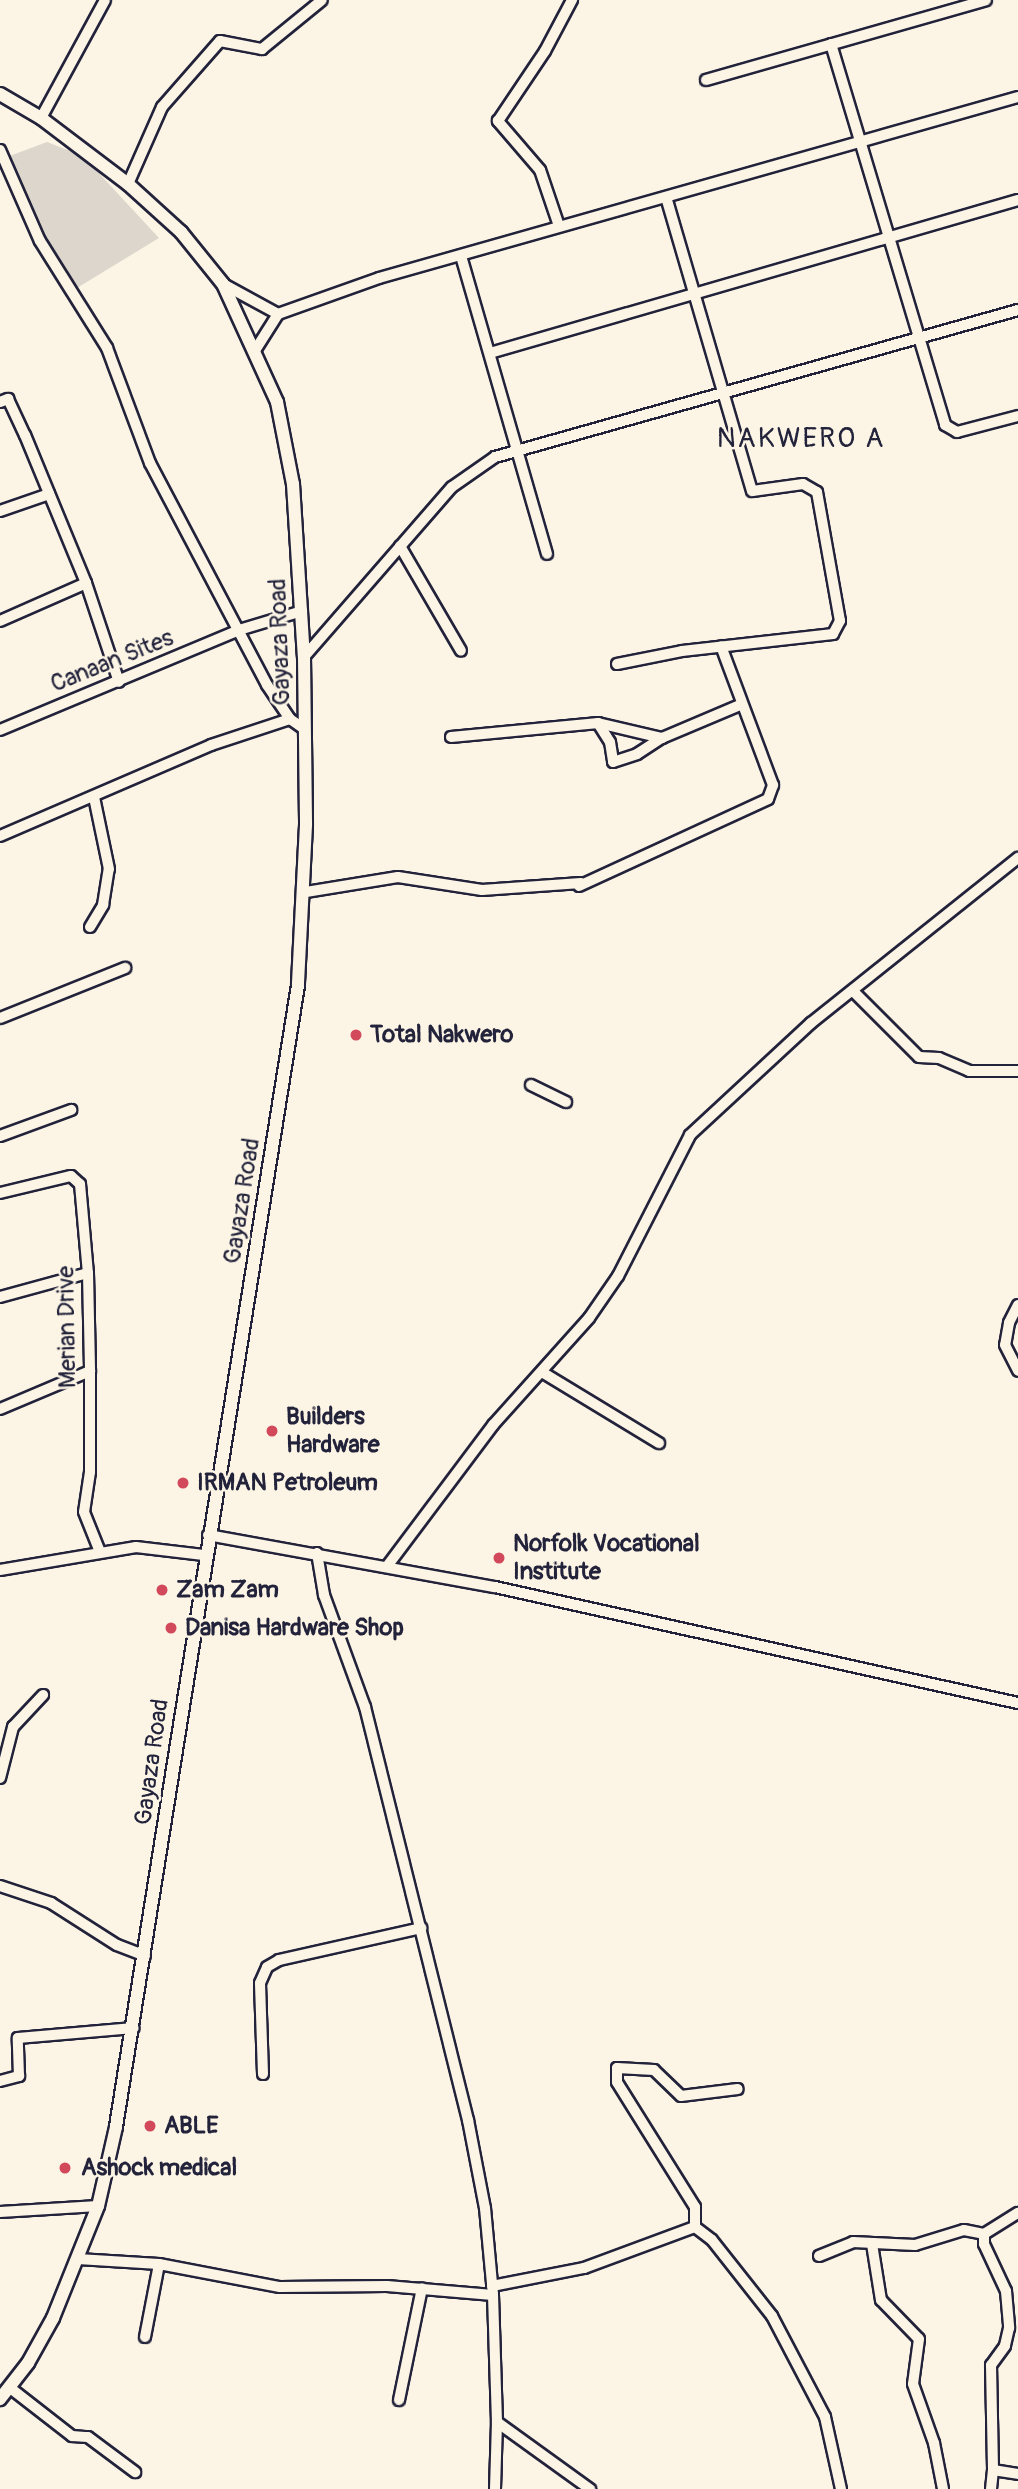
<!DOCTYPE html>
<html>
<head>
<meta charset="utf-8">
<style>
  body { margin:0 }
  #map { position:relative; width:1018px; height:2489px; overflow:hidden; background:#fcf5e5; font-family:Pangolin,sans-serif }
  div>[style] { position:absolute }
  .green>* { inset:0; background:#dcd6cc }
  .roads { filter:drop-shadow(2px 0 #22223b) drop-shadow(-2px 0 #22223b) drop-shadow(0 2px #22223b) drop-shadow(0 -2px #22223b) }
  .minor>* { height:10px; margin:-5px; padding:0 5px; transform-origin:5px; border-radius:5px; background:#fcf5e5 }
  .major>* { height:12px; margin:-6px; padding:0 6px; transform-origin:6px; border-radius:6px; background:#fcf5e5 }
  .dots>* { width:19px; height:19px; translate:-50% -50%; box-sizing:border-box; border:4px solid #fcf5e5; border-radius:50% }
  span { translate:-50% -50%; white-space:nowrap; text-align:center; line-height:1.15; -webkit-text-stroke:5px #fcf5e5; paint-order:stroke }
  .street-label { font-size:24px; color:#22223b }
  .poi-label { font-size:24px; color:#22223b; font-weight:700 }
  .left { translate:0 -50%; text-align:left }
  .quarter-label { font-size:28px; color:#22223b; letter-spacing:2px }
</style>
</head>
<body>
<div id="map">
  <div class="green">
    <div style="clip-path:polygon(47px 142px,83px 156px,159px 238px,72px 291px,7px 157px)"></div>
  </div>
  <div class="roads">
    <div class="minor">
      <div style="left:831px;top:44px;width:398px;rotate:73.3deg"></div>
      <div style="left:945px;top:425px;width:14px;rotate:30deg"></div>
      <div style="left:957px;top:432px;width:63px;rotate:-14.7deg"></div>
      <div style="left:706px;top:80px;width:291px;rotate:-15.9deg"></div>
      <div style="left:41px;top:118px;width:134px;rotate:-61.5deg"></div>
      <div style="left:0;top:150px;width:99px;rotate:66.3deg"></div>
      <div style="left:40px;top:241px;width:126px;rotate:57.9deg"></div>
      <div style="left:107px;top:348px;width:123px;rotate:69.5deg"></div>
      <div style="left:150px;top:463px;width:251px;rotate:62.2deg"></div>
      <div style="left:267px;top:685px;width:41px;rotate:55.9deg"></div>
      <div style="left:128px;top:184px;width:84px;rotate:-66.2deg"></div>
      <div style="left:162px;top:107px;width:88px;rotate:-48.7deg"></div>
      <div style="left:220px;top:41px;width:43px;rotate:10.8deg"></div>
      <div style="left:262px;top:49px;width:77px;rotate:-39.2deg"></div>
      <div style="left:559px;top:226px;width:59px;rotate:-108.7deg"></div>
      <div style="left:540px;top:170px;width:65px;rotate:-130.6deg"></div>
      <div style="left:498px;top:121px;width:84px;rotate:-56.1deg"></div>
      <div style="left:545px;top:51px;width:58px;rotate:-62.1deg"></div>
      <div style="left:461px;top:256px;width:310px;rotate:73.9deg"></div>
      <div style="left:223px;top:284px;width:63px;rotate:28.6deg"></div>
      <div style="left:254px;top:352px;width:45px;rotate:-57.7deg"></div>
      <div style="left:278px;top:314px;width:107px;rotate:-19.6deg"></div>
      <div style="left:379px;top:278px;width:664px;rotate:-15.82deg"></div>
      <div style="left:490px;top:353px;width:550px;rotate:-16.16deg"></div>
      <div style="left:0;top:402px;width:9px;rotate:-21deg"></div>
      <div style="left:8px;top:399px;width:40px;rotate:65deg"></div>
      <div style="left:25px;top:435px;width:160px;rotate:67.6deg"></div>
      <div style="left:86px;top:583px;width:104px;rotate:71.6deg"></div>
      <div style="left:0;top:511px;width:52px;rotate:-19.1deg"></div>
      <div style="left:400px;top:546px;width:121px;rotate:59.8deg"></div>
      <div style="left:0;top:621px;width:94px;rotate:-23.8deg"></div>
      <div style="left:304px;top:657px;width:225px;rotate:-49deg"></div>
      <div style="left:452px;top:487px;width:52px;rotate:-34.9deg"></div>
      <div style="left:495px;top:457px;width:543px;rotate:-15.7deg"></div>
      <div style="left:617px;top:664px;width:66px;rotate:-11.3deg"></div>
      <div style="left:682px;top:651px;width:152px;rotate:-6.4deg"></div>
      <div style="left:833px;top:634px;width:15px;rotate:-62deg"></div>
      <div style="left:840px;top:621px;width:131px;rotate:-100.1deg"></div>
      <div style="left:817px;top:492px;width:16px;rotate:-150deg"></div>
      <div style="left:803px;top:484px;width:51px;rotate:172.2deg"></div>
      <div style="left:752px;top:491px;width:306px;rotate:-106.3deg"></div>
      <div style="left:598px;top:723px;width:22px;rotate:58deg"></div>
      <div style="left:610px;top:742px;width:20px;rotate:81deg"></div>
      <div style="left:613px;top:762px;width:25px;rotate:-18deg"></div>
      <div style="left:637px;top:754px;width:30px;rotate:-33deg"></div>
      <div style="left:0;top:730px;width:259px;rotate:-22.7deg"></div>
      <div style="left:239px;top:630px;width:66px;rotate:-16.8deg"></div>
      <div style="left:451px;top:737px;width:148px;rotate:-5.4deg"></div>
      <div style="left:598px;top:723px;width:66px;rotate:13.2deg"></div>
      <div style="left:662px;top:738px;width:85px;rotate:-22.9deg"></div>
      <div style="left:0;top:836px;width:230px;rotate:-23.3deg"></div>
      <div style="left:211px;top:745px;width:83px;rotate:-18.2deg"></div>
      <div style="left:290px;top:719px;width:16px;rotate:35deg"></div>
      <div style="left:579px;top:886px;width:208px;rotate:-24.7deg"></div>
      <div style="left:768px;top:799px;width:15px;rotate:-70deg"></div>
      <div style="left:773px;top:785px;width:148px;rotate:-110.5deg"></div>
      <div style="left:306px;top:892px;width:93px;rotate:-9.3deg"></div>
      <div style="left:398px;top:877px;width:85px;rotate:8.8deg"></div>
      <div style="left:482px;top:890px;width:99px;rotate:-4deg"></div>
      <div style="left:90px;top:927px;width:26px;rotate:-59deg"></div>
      <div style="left:103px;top:905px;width:36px;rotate:-81deg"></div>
      <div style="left:109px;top:869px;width:74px;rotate:-101.8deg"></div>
      <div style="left:853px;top:991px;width:93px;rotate:45deg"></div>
      <div style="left:919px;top:1057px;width:20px;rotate:3deg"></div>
      <div style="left:939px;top:1058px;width:33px;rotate:23deg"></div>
      <div style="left:969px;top:1071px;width:49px"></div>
      <div style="left:0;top:1018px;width:135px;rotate:-21.8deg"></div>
      <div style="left:531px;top:1085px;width:39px;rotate:26deg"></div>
      <div style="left:0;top:1136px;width:76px;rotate:-20.1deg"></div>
      <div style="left:0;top:1193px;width:73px;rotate:-13.5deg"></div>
      <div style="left:71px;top:1176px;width:12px;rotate:42deg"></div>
      <div style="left:80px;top:1184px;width:89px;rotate:84.9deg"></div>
      <div style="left:88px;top:1273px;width:98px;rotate:88.8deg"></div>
      <div style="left:90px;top:1371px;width:101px;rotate:90deg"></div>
      <div style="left:90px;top:1472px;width:40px;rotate:98.5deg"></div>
      <div style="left:84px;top:1512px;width:43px;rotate:68.2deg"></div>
      <div style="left:0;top:1297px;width:91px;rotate:-15.3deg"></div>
      <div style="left:1018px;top:1305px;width:20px;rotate:117deg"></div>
      <div style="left:1009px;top:1323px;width:22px;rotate:100deg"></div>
      <div style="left:1005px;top:1345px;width:29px;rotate:63deg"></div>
      <div style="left:542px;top:1372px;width:137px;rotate:31.3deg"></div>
      <div style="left:0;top:1409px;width:98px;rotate:-22.9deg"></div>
      <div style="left:208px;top:1535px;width:292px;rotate:10.3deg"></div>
      <div style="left:495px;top:1587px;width:536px;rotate:12.51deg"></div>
      <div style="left:317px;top:1553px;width:43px;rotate:80.5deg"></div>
      <div style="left:324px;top:1595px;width:119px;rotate:69.9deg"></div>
      <div style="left:365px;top:1707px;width:426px;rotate:76deg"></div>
      <div style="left:468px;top:2120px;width:90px;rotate:79.1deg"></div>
      <div style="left:485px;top:2208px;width:87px;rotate:84.7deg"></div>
      <div style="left:493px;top:2295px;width:127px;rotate:88.2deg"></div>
      <div style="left:497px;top:2422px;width:67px;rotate:91.7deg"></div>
      <div style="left:388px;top:1565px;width:175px;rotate:-53.1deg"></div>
      <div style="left:493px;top:1425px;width:144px;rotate:-48.1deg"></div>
      <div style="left:589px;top:1318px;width:51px;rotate:-55.4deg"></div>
      <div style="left:618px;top:1276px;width:158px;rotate:-62.9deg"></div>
      <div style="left:690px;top:1135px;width:165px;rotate:-42.8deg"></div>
      <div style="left:811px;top:1023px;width:265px;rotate:-38.6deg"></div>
      <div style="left:0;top:1570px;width:138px;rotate:-9.6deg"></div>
      <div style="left:136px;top:1547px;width:68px;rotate:6.7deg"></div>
      <div style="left:0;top:1778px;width:53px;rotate:-75.7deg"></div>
      <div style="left:13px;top:1727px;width:44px;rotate:-46.8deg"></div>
      <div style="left:0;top:1886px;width:54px;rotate:18.4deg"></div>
      <div style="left:51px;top:1903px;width:78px;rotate:32.5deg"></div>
      <div style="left:117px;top:1945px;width:30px;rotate:21deg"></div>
      <div style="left:263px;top:2074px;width:91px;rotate:-91.9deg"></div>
      <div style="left:260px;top:1983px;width:17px;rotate:-66deg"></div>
      <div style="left:267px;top:1967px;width:14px;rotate:-30deg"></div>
      <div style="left:279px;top:1960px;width:146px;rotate:-12.7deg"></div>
      <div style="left:0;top:2081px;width:20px;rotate:-15deg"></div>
      <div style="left:19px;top:2076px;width:38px;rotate:-92deg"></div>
      <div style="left:18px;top:2038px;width:116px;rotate:-4.9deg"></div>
      <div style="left:0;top:2212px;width:98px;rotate:-3.5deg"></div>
      <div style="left:695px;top:2227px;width:21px;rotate:37deg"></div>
      <div style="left:712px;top:2240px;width:97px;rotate:51.7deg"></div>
      <div style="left:772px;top:2316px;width:114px;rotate:62.3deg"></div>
      <div style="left:825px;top:2417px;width:74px;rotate:77.5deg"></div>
      <div style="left:984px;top:2234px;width:40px;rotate:-32deg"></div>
      <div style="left:872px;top:2244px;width:57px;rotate:80.9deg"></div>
      <div style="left:881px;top:2300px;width:54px;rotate:45.7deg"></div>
      <div style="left:919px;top:2339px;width:45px;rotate:97.6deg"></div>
      <div style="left:913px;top:2384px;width:63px;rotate:70.4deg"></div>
      <div style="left:934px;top:2443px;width:47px;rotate:78.9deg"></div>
      <div style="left:819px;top:2256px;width:37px;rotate:-22deg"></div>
      <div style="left:853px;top:2242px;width:62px;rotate:2.8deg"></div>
      <div style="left:915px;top:2245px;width:51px;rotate:-17deg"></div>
      <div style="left:964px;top:2230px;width:20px;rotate:11deg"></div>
      <div style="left:984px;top:2234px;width:10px;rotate:90deg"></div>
      <div style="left:984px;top:2244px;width:52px;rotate:64.9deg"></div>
      <div style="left:1006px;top:2291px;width:37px;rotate:85deg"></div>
      <div style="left:1009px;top:2328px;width:18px;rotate:103deg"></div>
      <div style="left:1005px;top:2346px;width:24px;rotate:126deg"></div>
      <div style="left:991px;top:2365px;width:105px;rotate:88.9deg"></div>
      <div style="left:78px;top:2259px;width:81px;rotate:3.5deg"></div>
      <div style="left:159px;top:2264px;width:123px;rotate:10.8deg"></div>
      <div style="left:280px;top:2287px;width:107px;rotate:-0.5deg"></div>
      <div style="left:387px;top:2286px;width:106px;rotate:4.9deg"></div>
      <div style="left:492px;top:2286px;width:94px;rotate:-11.1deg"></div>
      <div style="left:584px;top:2268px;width:118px;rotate:-20.3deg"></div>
      <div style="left:695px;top:2227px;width:20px;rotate:-90deg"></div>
      <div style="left:695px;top:2207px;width:147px;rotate:-122deg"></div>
      <div style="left:617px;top:2082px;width:14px;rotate:-90deg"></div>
      <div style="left:617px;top:2068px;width:37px;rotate:3deg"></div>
      <div style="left:654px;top:2070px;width:37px;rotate:44deg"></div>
      <div style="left:681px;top:2096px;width:57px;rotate:-7deg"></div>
      <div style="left:145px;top:2337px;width:74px;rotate:-79.1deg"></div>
      <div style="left:9px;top:2387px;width:80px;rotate:37.9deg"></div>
      <div style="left:72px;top:2436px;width:16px;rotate:4deg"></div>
      <div style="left:88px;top:2437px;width:59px;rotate:36.7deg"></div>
      <div style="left:399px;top:2400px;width:114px;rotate:-78.4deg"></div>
      <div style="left:497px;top:2422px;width:115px;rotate:35.8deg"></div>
      <div style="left:991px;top:2489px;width:19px;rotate:-84deg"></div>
      <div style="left:993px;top:2470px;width:25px;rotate:9deg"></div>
    </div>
    <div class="major">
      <div style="left:0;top:94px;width:48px;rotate:30.3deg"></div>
      <div style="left:41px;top:118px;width:109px;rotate:37.2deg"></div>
      <div style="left:128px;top:184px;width:72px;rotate:42.2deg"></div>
      <div style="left:181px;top:232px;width:67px;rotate:51.1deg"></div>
      <div style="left:223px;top:284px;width:130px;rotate:65.4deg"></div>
      <div style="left:277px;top:402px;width:84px;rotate:79deg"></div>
      <div style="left:293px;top:484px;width:173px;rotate:86.4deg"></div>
      <div style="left:304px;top:657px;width:168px;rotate:89.3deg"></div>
      <div style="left:306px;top:825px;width:160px;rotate:92.9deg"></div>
      <div style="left:298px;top:985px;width:1156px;rotate:99.06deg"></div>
      <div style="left:116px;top:2127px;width:81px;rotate:102.8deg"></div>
      <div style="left:98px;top:2206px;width:121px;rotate:111.9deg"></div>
      <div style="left:53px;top:2318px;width:51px;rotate:119.1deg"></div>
      <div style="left:28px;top:2363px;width:46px;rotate:127.9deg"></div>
    </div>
  </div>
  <div class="dots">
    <div style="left:356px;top:1035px;background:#d1495b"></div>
    <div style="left:272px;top:1431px;background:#d1495b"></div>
    <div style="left:183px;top:1483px;background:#d1495b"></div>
    <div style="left:499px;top:1558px;background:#d1495b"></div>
    <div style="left:162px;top:1590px;background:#d1495b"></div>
    <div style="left:171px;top:1628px;background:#d1495b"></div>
    <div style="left:150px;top:2126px;background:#d1495b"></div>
    <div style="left:65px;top:2168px;background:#d1495b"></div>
  </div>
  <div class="street-label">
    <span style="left:280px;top:642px;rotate:-92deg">Gayaza Road</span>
    <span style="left:112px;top:661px;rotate:-22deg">Canaan Sites</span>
    <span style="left:242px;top:1201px;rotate:-81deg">Gayaza Road</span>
    <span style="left:67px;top:1327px;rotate:-91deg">Merian Drive</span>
    <span style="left:152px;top:1762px;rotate:-82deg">Gayaza Road</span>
  </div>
  <div class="poi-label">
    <span class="left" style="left:370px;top:1035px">Total Nakwero</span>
    <span class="left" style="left:286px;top:1431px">Builders<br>Hardware</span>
    <span class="left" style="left:197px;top:1483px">IRMAN Petroleum</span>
    <span class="left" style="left:513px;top:1558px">Norfolk Vocational<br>Institute</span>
    <span class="left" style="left:176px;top:1590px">Zam Zam</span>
    <span class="left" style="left:185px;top:1628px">Danisa Hardware Shop</span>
    <span class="left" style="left:164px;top:2126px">ABLE</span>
    <span class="left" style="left:81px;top:2168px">Ashock medical</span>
  </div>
  <div class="quarter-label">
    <span style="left:801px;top:439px">NAKWERO A</span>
  </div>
</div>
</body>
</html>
